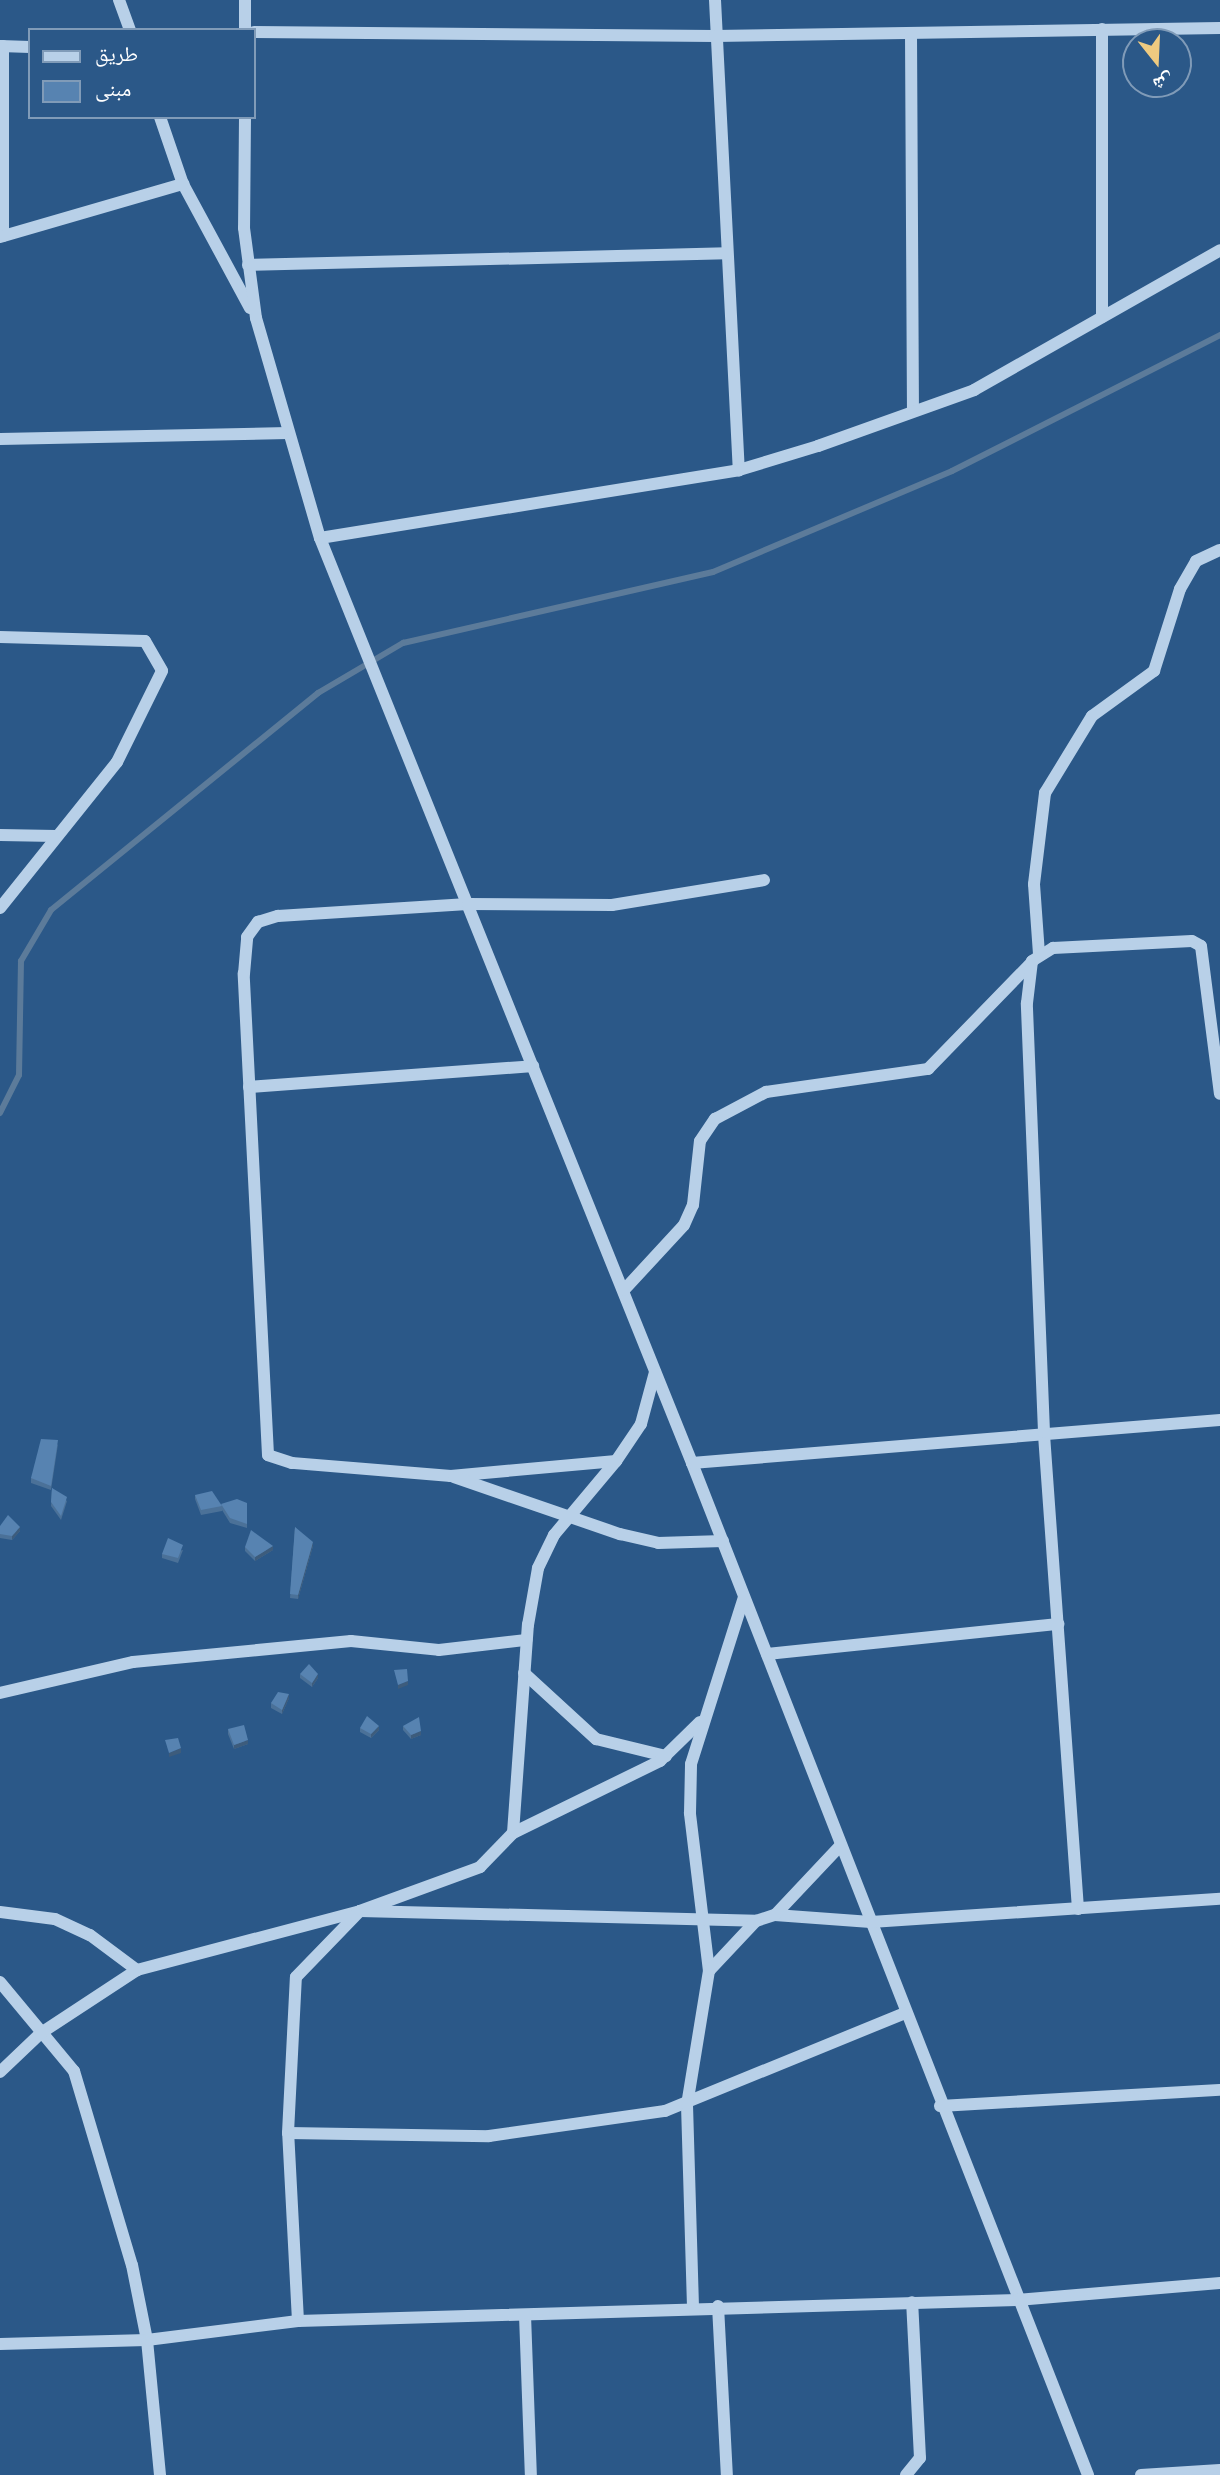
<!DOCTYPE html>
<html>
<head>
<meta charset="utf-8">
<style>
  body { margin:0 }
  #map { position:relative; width:1220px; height:2475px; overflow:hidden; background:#2b5888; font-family:"Source Sans 3","Noto Naskh Arabic",sans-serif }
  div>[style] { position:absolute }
  .stream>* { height:6px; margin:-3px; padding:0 3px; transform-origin:3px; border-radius:3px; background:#5c7b9a }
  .minor>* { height:12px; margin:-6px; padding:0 6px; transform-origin:6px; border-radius:6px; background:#b8d0e8 }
  .wall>* { inset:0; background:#4b7198 }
  .shaded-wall>* { inset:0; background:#3d5c7c }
  .building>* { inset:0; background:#5783b1 }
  span { translate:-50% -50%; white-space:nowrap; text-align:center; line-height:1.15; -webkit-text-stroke:7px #2b5888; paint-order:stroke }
  .legend { position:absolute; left:28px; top:28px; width:228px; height:91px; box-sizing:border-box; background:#2b5888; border:2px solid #809bb8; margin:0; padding:9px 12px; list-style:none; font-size:21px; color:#fff }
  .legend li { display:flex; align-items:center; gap:14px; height:35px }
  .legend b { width:35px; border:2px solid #809bb8 }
  .north { position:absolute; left:1122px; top:28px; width:70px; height:70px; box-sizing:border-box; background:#2b5888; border:2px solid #809bb8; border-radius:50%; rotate:162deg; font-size:19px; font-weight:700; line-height:28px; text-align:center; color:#fff }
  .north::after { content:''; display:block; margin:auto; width:24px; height:32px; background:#eeca80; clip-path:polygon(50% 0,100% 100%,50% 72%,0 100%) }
</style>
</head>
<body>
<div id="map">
  <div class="stream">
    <div style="left:0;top:1113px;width:42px;rotate:-63.4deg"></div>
    <div style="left:19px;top:1075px;width:114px;rotate:-89deg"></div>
    <div style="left:21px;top:961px;width:59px;rotate:-59.5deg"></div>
    <div style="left:51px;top:910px;width:344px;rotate:-39.1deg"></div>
    <div style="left:318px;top:693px;width:99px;rotate:-30.5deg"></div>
    <div style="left:403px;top:643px;width:318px;rotate:-12.9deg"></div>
    <div style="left:713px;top:572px;width:259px;rotate:-22.9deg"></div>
    <div style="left:952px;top:471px;width:301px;rotate:-26.9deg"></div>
  </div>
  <div class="minor">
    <div style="left:119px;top:0;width:32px;rotate:70deg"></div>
    <div style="left:245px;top:0;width:30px;rotate:90deg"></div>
    <div style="left:715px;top:0;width:471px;rotate:87.1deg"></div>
    <div style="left:254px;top:32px;width:461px;rotate:0.5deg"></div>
    <div style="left:715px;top:36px;width:505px;rotate:-0.91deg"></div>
    <div style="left:911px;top:34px;width:377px;rotate:89.7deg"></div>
    <div style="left:0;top:46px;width:30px;rotate:2deg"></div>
    <div style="left:160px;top:117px;width:71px;rotate:71.1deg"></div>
    <div style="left:183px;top:184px;width:141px;rotate:61.6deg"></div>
    <div style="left:245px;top:117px;width:111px;rotate:90.5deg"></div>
    <div style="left:244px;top:228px;width:91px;rotate:82.4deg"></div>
    <div style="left:256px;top:318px;width:229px;rotate:73.8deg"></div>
    <div style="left:320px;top:538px;width:997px;rotate:68.09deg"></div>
    <div style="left:692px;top:1463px;width:1087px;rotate:68.63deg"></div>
    <div style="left:3px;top:236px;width:190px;rotate:-90deg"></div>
    <div style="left:0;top:237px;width:191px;rotate:-16.2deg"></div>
    <div style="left:248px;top:265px;width:478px;rotate:-1.4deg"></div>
    <div style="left:1102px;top:317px;width:288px;rotate:-90deg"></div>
    <div style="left:0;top:439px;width:288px;rotate:-1.2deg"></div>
    <div style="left:320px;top:538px;width:424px;rotate:-9.2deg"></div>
    <div style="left:739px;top:470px;width:83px;rotate:-16.9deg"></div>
    <div style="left:818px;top:446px;width:166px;rotate:-19.7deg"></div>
    <div style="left:974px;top:390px;width:283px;rotate:-29.6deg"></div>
    <div style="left:0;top:637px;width:145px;rotate:1.6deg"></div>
    <div style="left:145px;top:641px;width:34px;rotate:60deg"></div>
    <div style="left:162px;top:671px;width:102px;rotate:116.3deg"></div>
    <div style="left:117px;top:762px;width:187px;rotate:128.7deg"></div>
    <div style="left:0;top:835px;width:56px;rotate:1deg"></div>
    <div style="left:1039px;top:954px;width:70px;rotate:-94.1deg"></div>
    <div style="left:1034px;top:884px;width:92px;rotate:-83.1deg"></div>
    <div style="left:1045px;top:793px;width:90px;rotate:-58.6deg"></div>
    <div style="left:1092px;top:716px;width:77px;rotate:-36deg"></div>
    <div style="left:1154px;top:671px;width:86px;rotate:-72.4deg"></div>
    <div style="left:1180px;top:589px;width:32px;rotate:-60deg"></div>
    <div style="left:1196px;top:561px;width:26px;rotate:-25deg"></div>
    <div style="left:249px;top:1087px;width:285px;rotate:-4.2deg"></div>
    <div style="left:624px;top:1290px;width:88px;rotate:-47.3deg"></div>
    <div style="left:684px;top:1225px;width:22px;rotate:-66deg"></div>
    <div style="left:693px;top:1205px;width:64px;rotate:-83.8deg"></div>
    <div style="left:700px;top:1141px;width:27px;rotate:-56deg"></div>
    <div style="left:715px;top:1119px;width:58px;rotate:-27.9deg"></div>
    <div style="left:766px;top:1092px;width:164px;rotate:-8.1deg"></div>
    <div style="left:928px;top:1069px;width:149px;rotate:-45.8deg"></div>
    <div style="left:655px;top:1372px;width:54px;rotate:105.1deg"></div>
    <div style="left:641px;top:1424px;width:45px;rotate:124deg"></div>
    <div style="left:616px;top:1461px;width:166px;rotate:174.8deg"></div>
    <div style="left:451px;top:1476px;width:160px;rotate:-175.3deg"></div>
    <div style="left:292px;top:1463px;width:25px;rotate:-162deg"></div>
    <div style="left:268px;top:1455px;width:482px;rotate:-92.9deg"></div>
    <div style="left:244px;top:974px;width:37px;rotate:-85deg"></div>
    <div style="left:247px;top:937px;width:19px;rotate:-54deg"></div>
    <div style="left:258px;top:922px;width:21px;rotate:-17deg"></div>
    <div style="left:278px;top:916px;width:190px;rotate:-3.6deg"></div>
    <div style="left:468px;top:904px;width:144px;rotate:0.4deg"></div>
    <div style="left:612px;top:905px;width:154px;rotate:-9.3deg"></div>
    <div style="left:692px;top:1463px;width:530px;rotate:-4.66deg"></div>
    <div style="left:454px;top:1477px;width:176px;rotate:19deg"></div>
    <div style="left:620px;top:1534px;width:39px;rotate:13deg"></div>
    <div style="left:658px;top:1543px;width:65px;rotate:-1.8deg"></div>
    <div style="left:767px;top:1654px;width:293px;rotate:-5.9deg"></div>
    <div style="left:524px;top:1673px;width:98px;rotate:42.5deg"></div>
    <div style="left:596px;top:1739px;width:72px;rotate:13.7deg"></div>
    <div style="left:0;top:1693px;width:137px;rotate:-13.1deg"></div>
    <div style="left:133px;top:1662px;width:219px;rotate:-5.5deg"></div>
    <div style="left:351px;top:1641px;width:88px;rotate:5.8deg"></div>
    <div style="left:439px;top:1650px;width:88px;rotate:-6.6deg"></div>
    <div style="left:513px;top:1833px;width:164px;rotate:-26.1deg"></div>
    <div style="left:660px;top:1761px;width:56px;rotate:-44.3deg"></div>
    <div style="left:1078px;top:1909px;width:478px;rotate:-94.1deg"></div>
    <div style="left:1044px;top:1432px;width:429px;rotate:-92.3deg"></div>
    <div style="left:1027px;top:1003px;width:42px;rotate:-83.2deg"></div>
    <div style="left:1032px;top:961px;width:25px;rotate:-32deg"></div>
    <div style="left:1053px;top:948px;width:139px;rotate:-2.9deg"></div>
    <div style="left:1192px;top:941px;width:10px;rotate:29deg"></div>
    <div style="left:1201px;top:946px;width:149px;rotate:82.7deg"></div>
    <div style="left:0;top:1912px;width:55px;rotate:7.3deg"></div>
    <div style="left:55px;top:1919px;width:38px;rotate:25deg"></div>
    <div style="left:90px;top:1935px;width:59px;rotate:36.7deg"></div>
    <div style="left:775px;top:1915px;width:96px;rotate:4.2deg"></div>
    <div style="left:871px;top:1922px;width:350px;rotate:-3.8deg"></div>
    <div style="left:709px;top:1971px;width:159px;rotate:-96.9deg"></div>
    <div style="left:690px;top:1813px;width:49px;rotate:-88.8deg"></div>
    <div style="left:691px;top:1764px;width:175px;rotate:-72.4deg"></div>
    <div style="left:0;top:1982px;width:116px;rotate:50.3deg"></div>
    <div style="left:74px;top:2071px;width:202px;rotate:73.4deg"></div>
    <div style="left:132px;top:2265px;width:76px;rotate:78.7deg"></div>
    <div style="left:147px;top:2340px;width:136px;rotate:84.5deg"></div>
    <div style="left:0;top:2072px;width:57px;rotate:-43.6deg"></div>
    <div style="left:41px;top:2033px;width:115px;rotate:-33.3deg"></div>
    <div style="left:137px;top:1970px;width:231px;rotate:-14.8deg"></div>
    <div style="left:360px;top:1911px;width:396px;rotate:1.4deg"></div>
    <div style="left:756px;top:1921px;width:20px;rotate:-18deg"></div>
    <div style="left:775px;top:1915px;width:96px;rotate:-46.7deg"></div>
    <div style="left:940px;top:2106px;width:280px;rotate:-3.3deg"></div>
    <div style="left:288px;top:2133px;width:201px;rotate:0.9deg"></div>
    <div style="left:489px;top:2136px;width:178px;rotate:-8.1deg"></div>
    <div style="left:665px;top:2111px;width:259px;rotate:-22.2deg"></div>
    <div style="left:718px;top:2306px;width:169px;rotate:87deg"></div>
    <div style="left:693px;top:2307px;width:202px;rotate:-91.7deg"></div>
    <div style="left:687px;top:2105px;width:136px;rotate:-80.7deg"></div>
    <div style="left:709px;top:1971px;width:69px;rotate:-46.8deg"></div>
    <div style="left:525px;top:2315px;width:160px;rotate:87.9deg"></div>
    <div style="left:298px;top:2321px;width:188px;rotate:-93deg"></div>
    <div style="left:288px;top:2133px;width:156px;rotate:-87.1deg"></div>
    <div style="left:296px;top:1977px;width:92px;rotate:-45.9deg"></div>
    <div style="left:360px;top:1911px;width:128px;rotate:-20.1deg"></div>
    <div style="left:480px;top:1867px;width:47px;rotate:-45.9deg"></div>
    <div style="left:513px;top:1833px;width:209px;rotate:-85.9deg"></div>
    <div style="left:528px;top:1625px;width:58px;rotate:-80deg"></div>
    <div style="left:538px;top:1568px;width:37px;rotate:-64deg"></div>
    <div style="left:554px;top:1535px;width:97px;rotate:-50deg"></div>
    <div style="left:0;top:2344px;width:147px;rotate:-1.6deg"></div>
    <div style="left:147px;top:2340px;width:152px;rotate:-7.2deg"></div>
    <div style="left:298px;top:2321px;width:719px;rotate:-1.67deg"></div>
    <div style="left:1017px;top:2300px;width:204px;rotate:-4.8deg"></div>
    <div style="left:906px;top:2475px;width:22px;rotate:-51deg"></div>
    <div style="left:920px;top:2458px;width:156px;rotate:-92.9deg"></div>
    <div style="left:1141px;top:2475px;width:79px;rotate:-3.6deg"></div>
  </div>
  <div class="wall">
    <div style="clip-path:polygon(58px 1444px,51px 1490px,31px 1483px,31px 1478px)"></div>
    <div style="clip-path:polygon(52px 1488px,67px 1501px,61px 1520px,51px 1506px)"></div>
    <div style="clip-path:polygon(195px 1495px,221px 1505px,247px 1503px,247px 1528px,230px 1523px,222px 1510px,222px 1511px,201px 1515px,195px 1499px)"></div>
    <div style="clip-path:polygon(0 1526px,20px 1531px,12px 1540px,0 1538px)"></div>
    <div style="clip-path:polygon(295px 1527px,313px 1546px,298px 1599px,290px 1598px)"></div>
    <div style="clip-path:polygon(245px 1547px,273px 1550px,255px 1561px,245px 1551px)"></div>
    <div style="clip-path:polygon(183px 1550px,178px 1563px,162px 1558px,162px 1554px)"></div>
    <div style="clip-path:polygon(300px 1674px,318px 1678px,312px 1687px,300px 1678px)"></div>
    <div style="clip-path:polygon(289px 1698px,282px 1714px,271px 1708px,271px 1703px)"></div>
    <div style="clip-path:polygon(403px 1726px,421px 1735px,411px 1739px,403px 1730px)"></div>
    <div style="clip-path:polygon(360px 1728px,379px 1730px,371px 1738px,360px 1732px)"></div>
    <div style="clip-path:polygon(228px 1729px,248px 1744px,234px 1749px,228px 1734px)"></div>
  </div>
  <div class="shaded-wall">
    <div style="clip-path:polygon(20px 1527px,20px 1531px,12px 1540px,12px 1536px)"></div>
    <div style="clip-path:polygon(313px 1542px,313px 1546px,298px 1599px,298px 1595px)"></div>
    <div style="clip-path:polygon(273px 1546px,273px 1550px,255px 1561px,255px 1557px)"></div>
    <div style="clip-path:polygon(318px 1674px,318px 1678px,312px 1687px,312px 1683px)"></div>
    <div style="clip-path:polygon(408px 1681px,408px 1685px,398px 1689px,398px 1685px)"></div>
    <div style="clip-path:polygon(289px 1694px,289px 1698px,282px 1714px,282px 1710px)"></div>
    <div style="clip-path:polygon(379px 1726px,379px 1730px,371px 1738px,371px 1734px)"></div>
    <div style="clip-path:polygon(421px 1731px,421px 1735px,411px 1739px,411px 1735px)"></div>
    <div style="clip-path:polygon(248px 1740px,248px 1744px,234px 1749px,234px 1745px)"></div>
    <div style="clip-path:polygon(181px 1748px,181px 1753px,169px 1757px,169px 1753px)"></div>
  </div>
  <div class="building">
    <div style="clip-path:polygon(41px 1439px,58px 1440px,51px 1486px,31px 1478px)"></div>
    <div style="clip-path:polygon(52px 1488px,67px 1497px,61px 1516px,51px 1502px)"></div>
    <div style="clip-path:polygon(212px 1491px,222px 1506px,201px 1510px,195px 1495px)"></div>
    <div style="clip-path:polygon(237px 1499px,247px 1503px,247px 1524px,230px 1518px,221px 1504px)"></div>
    <div style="clip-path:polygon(8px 1515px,20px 1527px,12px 1536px,0 1534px,0 1526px)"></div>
    <div style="clip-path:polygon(295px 1527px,313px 1542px,298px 1595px,290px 1594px)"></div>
    <div style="clip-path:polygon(251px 1530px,273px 1546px,255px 1557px,245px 1547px)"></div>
    <div style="clip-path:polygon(168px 1538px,183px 1545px,178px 1558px,162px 1554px)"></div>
    <div style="clip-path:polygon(309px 1664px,318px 1674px,312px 1683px,300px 1674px)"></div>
    <div style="clip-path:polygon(407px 1669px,408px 1681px,398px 1685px,394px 1670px)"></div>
    <div style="clip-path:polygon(278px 1692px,289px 1694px,282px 1710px,271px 1703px)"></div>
    <div style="clip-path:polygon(367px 1716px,379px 1726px,371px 1734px,360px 1728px)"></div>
    <div style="clip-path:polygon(419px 1717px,421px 1731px,411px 1735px,403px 1726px)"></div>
    <div style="clip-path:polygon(244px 1725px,248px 1740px,234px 1745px,228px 1729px)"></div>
    <div style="clip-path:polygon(178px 1738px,181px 1748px,169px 1753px,165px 1740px)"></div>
  </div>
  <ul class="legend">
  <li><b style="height:9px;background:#b8d0e8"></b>طريق</li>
  <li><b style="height:19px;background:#5783b1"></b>مبنى</li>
  </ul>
  <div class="north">ش</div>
</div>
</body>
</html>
